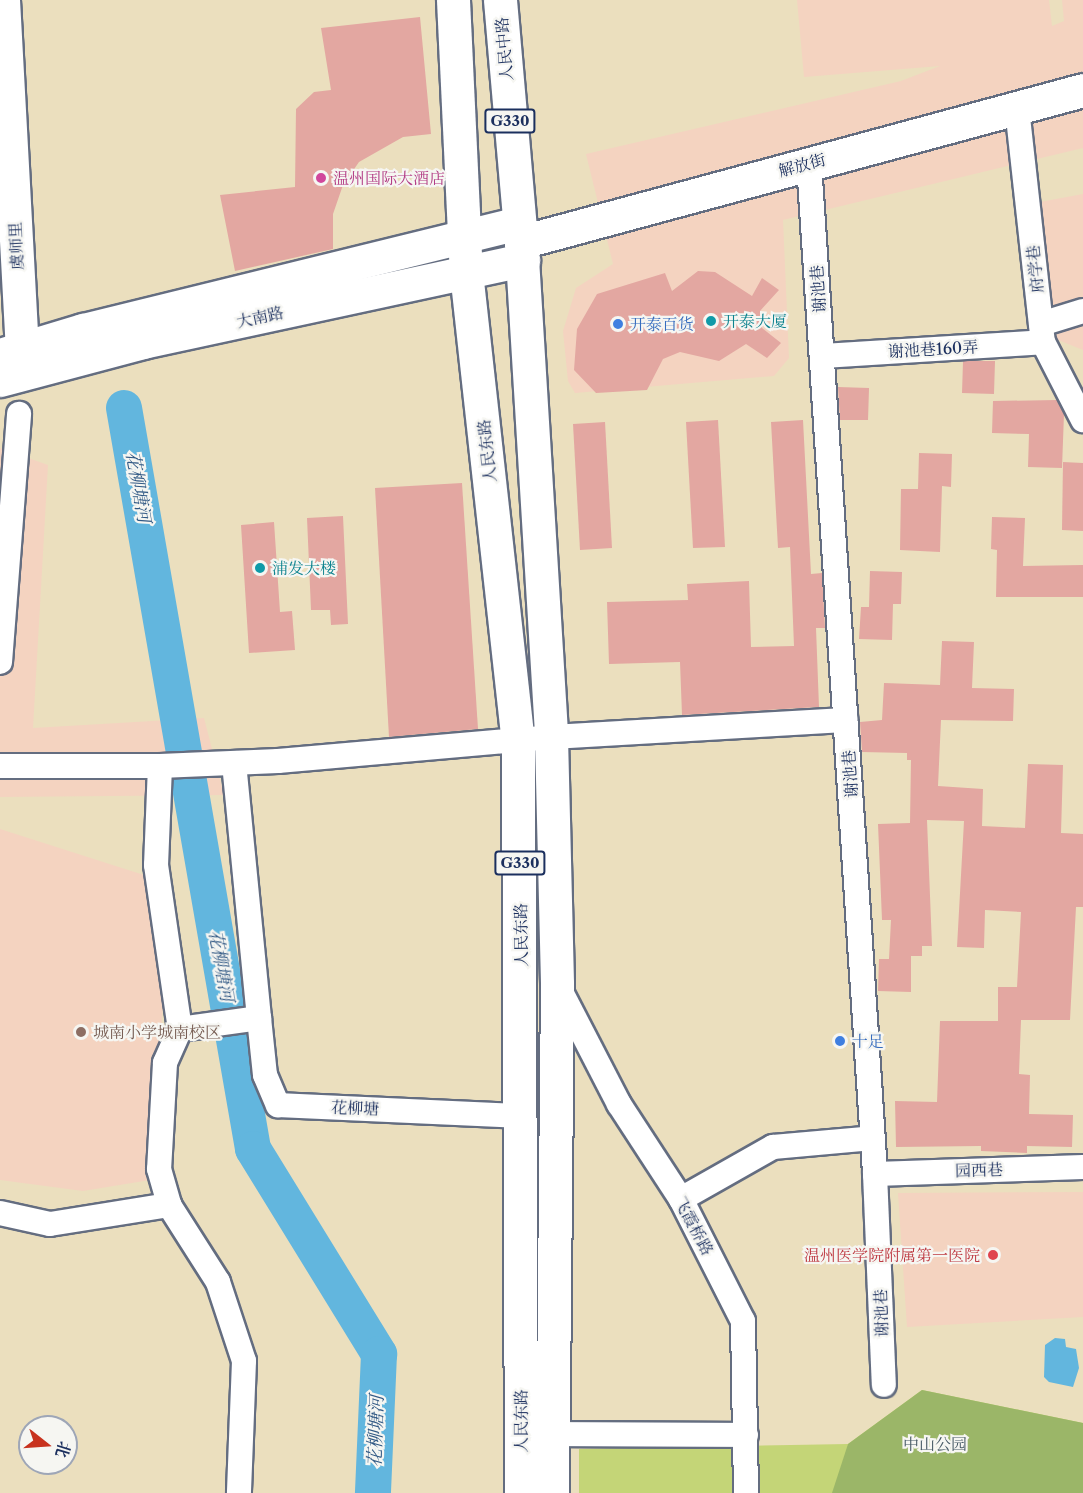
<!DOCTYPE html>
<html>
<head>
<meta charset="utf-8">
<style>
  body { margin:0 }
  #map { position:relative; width:1083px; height:1493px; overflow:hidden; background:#ebdfbe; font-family:"Libre Caslon Text","Noto Serif SC",serif }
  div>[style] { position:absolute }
  .built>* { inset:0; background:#f4d3c0 }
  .green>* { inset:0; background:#c4d577 }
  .forest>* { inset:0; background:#9bb668 }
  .water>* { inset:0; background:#62b6de }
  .river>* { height:36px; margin:-18px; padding:0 18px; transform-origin:18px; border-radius:18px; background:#62b6de }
  .building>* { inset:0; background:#e3a7a1 }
  .roads { filter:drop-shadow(2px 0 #646d80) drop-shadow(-2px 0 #646d80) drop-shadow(0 2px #646d80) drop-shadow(0 -2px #646d80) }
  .street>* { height:24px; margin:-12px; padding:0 12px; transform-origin:12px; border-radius:12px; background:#fff }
  .secondary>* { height:33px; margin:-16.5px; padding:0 16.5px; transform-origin:16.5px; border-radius:16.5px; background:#fff }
  .highway>* { height:33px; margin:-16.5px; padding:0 16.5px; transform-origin:16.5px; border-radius:16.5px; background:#fff }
  .dots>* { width:16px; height:16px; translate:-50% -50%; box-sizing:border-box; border:3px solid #f6f6f2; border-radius:50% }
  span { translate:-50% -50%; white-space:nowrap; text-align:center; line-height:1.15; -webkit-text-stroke:4.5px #f6f6f2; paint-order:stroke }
  .shield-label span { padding:2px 4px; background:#f6f6f2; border:2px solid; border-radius:4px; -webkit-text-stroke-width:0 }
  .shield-label { font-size:15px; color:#1b2f5e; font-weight:700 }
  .street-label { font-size:16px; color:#1b2f5e }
  .hotel-label { font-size:16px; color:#b23c85 }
  .left { translate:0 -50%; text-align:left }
  .culture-label { font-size:16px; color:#0d838f }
  .shop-label { font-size:16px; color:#366cbe }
  .education-label { font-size:16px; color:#785e54 }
  .health-label { font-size:16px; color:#be3a42 }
  .right { translate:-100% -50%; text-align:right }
  .park-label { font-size:16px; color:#455864 }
  .water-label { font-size:18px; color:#305884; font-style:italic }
  .north { position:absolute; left:18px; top:1415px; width:60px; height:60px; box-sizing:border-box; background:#f6f6f2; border:2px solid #9ea6b7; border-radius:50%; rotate:107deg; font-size:16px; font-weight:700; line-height:24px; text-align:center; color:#1b2f5e }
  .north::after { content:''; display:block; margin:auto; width:21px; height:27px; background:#c8321e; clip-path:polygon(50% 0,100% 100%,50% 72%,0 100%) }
</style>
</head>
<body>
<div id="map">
  <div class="built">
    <div style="clip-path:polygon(797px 0,1049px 0,1052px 26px,1064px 21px,1062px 0,1083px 0,1083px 148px,783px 220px,789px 358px,774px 376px,575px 393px,568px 381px,563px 331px,576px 288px,613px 264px,586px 154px,901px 81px,940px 66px,804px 77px)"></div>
    <div style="clip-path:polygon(1083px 194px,1083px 350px,1056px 339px,1040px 202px)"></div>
    <div style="clip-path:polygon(0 448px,48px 465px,33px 728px,204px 718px,224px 795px,0 797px)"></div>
    <div style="clip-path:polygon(0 829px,172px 884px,150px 1180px,83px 1191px,0 1180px)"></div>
    <div style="clip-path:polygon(1083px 1192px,1083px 1317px,907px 1327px,898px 1193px)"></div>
  </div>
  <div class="green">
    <div style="clip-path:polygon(922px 1390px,1083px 1423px,1083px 1493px,579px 1493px,579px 1449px,848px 1444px)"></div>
  </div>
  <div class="forest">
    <div style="clip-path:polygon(922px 1390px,1083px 1423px,1083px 1493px,832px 1493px,848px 1444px)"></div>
  </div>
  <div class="water">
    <div style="clip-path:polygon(1055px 1338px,1065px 1339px,1066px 1347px,1076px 1349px,1079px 1368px,1073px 1387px,1049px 1382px,1044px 1377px,1045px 1345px)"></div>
  </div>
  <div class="river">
    <div style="left:124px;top:408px;width:752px;rotate:80.12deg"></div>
    <div style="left:253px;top:1149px;width:241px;rotate:58.4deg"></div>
    <div style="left:379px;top:1354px;width:139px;rotate:92.5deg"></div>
  </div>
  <div class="building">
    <div style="clip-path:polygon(420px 17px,431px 134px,403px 137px,359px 162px,343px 185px,333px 214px,333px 249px,235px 271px,220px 195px,295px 187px,296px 109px,314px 92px,331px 90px,321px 28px)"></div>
    <div style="clip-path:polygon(698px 271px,715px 272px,752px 296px,762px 278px,779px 290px,760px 311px,762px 328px,781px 343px,767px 358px,746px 344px,719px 361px,680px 352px,663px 359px,647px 390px,596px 393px,574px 370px,577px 329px,597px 294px,665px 273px,672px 291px)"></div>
    <div style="clip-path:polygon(963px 361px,995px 361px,994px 394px,962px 393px)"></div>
    <div style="clip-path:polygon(838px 387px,869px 388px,868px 420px,840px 420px)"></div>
    <div style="clip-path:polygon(1057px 400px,1064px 414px,1062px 468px,1028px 467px,1029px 434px,992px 433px,993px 401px)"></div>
    <div style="clip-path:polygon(718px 420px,725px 547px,693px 548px,686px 422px)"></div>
    <div style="clip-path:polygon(803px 420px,811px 574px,822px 573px,825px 628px,816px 628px,819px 707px,682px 715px,680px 662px,609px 664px,607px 602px,688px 600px,687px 584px,749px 581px,751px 647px,794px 646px,790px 547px,778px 548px,771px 422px)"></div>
    <div style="clip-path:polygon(605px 422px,612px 548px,580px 550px,573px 424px)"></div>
    <div style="clip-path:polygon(919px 453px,952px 454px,951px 487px,942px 486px,940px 552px,900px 550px,901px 489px,918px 489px)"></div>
    <div style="clip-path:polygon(1063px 462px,1083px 463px,1083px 531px,1062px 530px)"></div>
    <div style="clip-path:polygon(462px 483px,478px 729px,389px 737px,375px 488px)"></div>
    <div style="clip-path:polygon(343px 516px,348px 624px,331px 625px,330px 610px,311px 610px,307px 518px)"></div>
    <div style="clip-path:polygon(992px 517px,1025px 518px,1023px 566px,1083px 565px,1083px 597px,996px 597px,997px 550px,991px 549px)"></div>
    <div style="clip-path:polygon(274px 522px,280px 612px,292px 611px,295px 650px,249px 653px,241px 525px)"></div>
    <div style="clip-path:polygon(870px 571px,902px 572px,901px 604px,893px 604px,892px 640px,859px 639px,861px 607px,869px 607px)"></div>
    <div style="clip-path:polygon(942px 641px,974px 642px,972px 688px,1014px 689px,1013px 721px,941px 720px,938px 786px,983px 789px,982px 826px,1025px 828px,1028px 764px,1063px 765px,1061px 833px,1083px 834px,1083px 907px,1076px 907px,1070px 1020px,1021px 1020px,1019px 1074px,1030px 1075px,1029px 1114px,1073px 1115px,1072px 1147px,1027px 1146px,1027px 1153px,981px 1151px,981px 1146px,896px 1147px,895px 1101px,937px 1102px,940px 1021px,998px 1021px,998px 987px,1017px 987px,1021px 912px,985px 910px,984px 948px,957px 947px,964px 821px,927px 820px,932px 946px,922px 946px,922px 956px,911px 956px,911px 992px,878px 991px,879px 959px,889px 959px,891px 920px,882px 920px,878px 824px,910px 823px,911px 760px,907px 760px,907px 753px,862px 752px,860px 722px,882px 720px,884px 683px,940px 685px)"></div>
  </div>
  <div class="roads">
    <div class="street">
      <div style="left:1017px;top:108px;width:235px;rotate:83.7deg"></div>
      <div style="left:1043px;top:342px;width:88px;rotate:62.9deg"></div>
      <div style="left:809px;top:163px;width:1013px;rotate:86.26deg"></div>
      <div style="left:875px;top:1174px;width:211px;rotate:87.6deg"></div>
      <div style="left:1041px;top:324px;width:44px;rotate:-17.2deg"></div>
      <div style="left:823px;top:356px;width:220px;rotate:-3.6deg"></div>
      <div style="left:0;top:662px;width:249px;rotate:-85.6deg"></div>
      <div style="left:0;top:766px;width:160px"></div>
      <div style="left:160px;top:766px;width:118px;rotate:-2.4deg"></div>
      <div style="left:278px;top:761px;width:274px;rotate:-5deg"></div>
      <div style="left:551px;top:737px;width:295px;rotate:-3.3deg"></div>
      <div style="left:160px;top:766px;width:99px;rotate:92.3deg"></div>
      <div style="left:156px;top:865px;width:166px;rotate:81.7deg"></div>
      <div style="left:180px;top:1029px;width:37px;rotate:114deg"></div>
      <div style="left:165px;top:1063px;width:106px;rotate:93.2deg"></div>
      <div style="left:159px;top:1169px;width:37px;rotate:74deg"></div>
      <div style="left:169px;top:1205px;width:91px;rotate:57.5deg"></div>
      <div style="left:218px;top:1282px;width:83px;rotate:71.8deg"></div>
      <div style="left:244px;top:1361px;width:132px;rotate:92.2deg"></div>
      <div style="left:558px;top:986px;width:133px;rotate:62.7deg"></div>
      <div style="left:619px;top:1104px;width:113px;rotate:56.9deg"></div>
      <div style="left:681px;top:1199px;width:137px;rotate:63.1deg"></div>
      <div style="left:743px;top:1321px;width:172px;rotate:89deg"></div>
      <div style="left:259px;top:1018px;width:57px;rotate:84deg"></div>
      <div style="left:265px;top:1075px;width:33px;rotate:67deg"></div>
      <div style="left:278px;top:1105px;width:244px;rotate:2.6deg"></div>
      <div style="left:180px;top:1029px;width:80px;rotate:-7.9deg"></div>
      <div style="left:259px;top:1018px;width:256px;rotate:-95.6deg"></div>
      <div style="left:875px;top:1174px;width:208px;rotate:-1.9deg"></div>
      <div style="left:681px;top:1199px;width:106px;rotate:-29.5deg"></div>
      <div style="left:773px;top:1147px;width:100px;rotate:-5.1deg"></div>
      <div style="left:0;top:1213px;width:51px;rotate:12.4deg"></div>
      <div style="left:50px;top:1224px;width:121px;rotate:-9.1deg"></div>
      <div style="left:552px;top:1434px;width:194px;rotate:0.3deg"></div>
    </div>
    <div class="secondary">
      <div style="left:3px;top:0;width:350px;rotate:86.9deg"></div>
      <div style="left:521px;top:242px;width:582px;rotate:-15.13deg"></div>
      <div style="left:0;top:355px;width:87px;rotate:-16.8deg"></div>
      <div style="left:83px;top:330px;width:449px;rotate:-13.8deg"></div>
      <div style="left:0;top:380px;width:148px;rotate:-14.9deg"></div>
      <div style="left:143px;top:342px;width:389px;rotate:-12.2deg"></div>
    </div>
    <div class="highway">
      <div style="left:453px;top:0;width:272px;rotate:87.3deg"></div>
      <div style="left:466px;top:272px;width:473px;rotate:83.7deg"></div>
      <div style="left:518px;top:742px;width:751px;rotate:89.77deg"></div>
      <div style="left:500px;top:0;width:243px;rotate:85deg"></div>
      <div style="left:521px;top:242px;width:496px;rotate:86.5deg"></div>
      <div style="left:551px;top:737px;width:247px;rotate:88.6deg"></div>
      <div style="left:557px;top:984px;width:509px;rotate:90.56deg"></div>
    </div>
  </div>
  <div class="dots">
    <div style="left:321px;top:178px;background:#d1479c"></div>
    <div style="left:711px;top:321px;background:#0f9aa8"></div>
    <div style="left:618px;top:324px;background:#3f7fe0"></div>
    <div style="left:260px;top:568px;background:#0f9aa8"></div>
    <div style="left:81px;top:1032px;background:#8d6e63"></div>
    <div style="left:840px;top:1041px;background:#3f7fe0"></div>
    <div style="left:993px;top:1255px;background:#e0444e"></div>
  </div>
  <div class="shield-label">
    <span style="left:510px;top:121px">G330</span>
    <span style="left:520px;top:863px">G330</span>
  </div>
  <div class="street-label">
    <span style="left:504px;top:49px;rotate:-95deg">人民中路</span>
    <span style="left:802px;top:165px;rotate:-15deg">解放街</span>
    <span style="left:16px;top:246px;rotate:-93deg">虞师里</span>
    <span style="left:1035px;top:269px;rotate:-96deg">府学巷</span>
    <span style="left:818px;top:289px;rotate:-94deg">谢池巷</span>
    <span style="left:260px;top:317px;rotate:-12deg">大南路</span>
    <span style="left:933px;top:349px;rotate:-3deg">谢池巷160弄</span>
    <span style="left:487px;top:451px;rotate:-96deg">人民东路</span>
    <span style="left:850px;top:774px;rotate:-94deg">谢池巷</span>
    <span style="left:521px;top:935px;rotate:-91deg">人民东路</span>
    <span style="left:355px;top:1108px;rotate:2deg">花柳塘</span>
    <span style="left:979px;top:1170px;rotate:-2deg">园西巷</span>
    <span style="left:694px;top:1226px;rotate:62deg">飞霞桥路</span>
    <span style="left:881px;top:1313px;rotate:-92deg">谢池巷</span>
    <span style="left:521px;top:1421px;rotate:-90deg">人民东路</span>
  </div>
  <div class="hotel-label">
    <span class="left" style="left:333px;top:178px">温州国际大酒店</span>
  </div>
  <div class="culture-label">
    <span class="left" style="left:723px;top:321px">开泰大厦</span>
    <span class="left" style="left:272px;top:568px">浦发大楼</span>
  </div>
  <div class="shop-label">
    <span class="left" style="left:630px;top:324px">开泰百货</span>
    <span class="left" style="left:852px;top:1041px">十足</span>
  </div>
  <div class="education-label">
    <span class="left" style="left:93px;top:1032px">城南小学城南校区</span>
  </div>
  <div class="health-label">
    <span class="right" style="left:980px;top:1255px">温州医学院附属第一医院</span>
  </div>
  <div class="park-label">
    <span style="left:935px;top:1444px">中山公园</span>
  </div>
  <div class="water-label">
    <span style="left:138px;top:487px;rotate:80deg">花柳塘河</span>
    <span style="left:221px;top:966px;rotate:80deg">花柳塘河</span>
    <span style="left:376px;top:1431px;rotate:-88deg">花柳塘河</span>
  </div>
  <div class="north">北</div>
</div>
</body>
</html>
